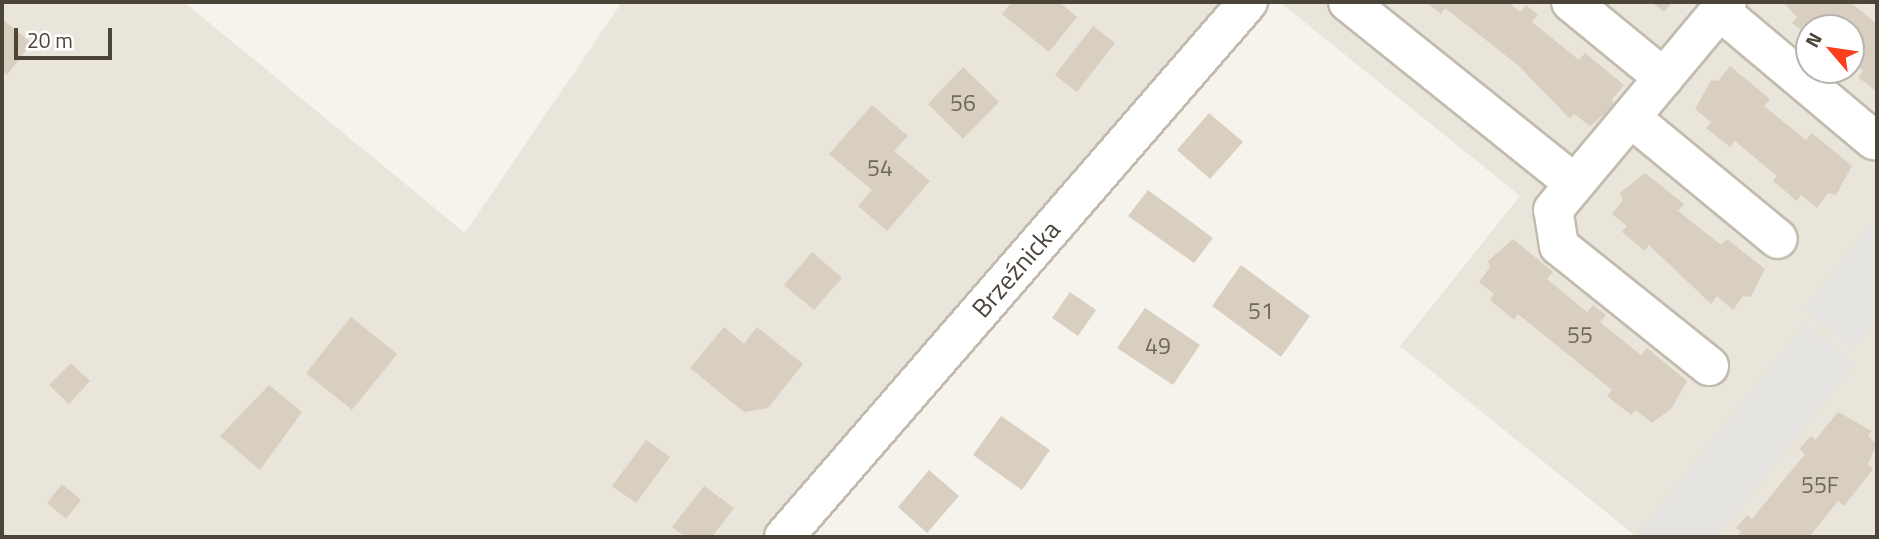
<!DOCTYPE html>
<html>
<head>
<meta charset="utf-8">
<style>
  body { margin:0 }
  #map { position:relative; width:1879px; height:539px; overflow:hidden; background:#f6f3ec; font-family:"Titillium Web",sans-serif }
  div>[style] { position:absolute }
  .residential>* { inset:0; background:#eae5da }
  .parking>* { inset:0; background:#e5e3e0 }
  .building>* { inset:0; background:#d8cfc1 }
  .roads { filter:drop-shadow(2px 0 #c2bbae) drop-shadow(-2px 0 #c2bbae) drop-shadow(0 2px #c2bbae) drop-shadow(0 -2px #c2bbae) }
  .minor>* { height:38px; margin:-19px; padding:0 19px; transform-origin:19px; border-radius:19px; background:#fff }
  span { translate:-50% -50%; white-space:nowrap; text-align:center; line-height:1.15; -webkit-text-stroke:6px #fff; paint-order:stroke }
  .number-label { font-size:23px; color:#6e675b }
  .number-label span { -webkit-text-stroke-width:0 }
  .street-label { font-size:26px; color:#4b4439 }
  .frame { position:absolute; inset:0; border:4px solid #4b4439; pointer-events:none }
  .north { position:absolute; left:1795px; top:14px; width:70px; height:70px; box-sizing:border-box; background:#fff; border:2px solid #b7b4b0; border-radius:50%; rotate:299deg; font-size:19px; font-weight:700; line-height:28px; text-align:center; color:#4b4439 }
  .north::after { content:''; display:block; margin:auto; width:24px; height:32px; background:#fc3f1d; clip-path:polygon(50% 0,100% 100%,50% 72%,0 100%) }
  .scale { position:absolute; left:14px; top:28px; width:98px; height:32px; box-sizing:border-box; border:4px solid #4b4439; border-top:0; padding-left:9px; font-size:21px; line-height:24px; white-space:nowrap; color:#4b4439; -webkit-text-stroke:5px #fff; paint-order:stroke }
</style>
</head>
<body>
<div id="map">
  <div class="residential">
    <div style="clip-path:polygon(2px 2px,184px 2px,465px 233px,622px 2px,1232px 2px,767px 537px,2px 537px)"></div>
    <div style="clip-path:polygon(evenodd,1877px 2px,1877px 537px,1637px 537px,1400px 346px,1520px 196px,1281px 3px,1877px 2px,1809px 28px,1851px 28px,1851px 70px,1809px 70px,1809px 28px)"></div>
  </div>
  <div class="parking">
    <div style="clip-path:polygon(1877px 216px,1877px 319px,1854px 348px,1804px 309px)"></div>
    <div style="clip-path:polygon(1804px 324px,1855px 364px,1717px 537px,1644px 537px,1639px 533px)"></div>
  </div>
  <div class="building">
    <div style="clip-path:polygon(1012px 2px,1059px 2px,1077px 17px,1049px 52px,1002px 14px)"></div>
    <div style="clip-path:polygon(1426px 2px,1508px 2px,1520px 12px,1526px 5px,1538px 15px,1532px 22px,1579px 60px,1585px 53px,1624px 85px,1612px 99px,1614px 106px,1590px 126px,1574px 114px,1570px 119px,1519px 66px,1445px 8px,1441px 14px)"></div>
    <div style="clip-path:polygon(1651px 2px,1672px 2px,1664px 12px)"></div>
    <div style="clip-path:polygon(1783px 2px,1850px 2px,1877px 24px,1877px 92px,1858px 77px,1863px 71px,1851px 62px,1851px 28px,1809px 28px,1809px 37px,1792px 23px,1797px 17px)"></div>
    <div style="clip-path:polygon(2px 19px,32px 43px,7px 75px,2px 71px)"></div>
    <div style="clip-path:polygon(1093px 26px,1115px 43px,1077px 92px,1055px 75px)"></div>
    <div style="clip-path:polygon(1730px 66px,1770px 99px,1764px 106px,1806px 140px,1812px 133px,1852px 166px,1836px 195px,1828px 193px,1817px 208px,1801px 195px,1797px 201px,1773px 181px,1777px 176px,1735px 141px,1730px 147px,1706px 128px,1711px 122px,1695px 109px,1711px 80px,1718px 81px)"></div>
    <div style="clip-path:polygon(963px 67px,999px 102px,963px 139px,928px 104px)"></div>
    <div style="clip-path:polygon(872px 105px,908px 136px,894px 151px,930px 181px,887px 231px,858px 206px,872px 190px,829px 154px)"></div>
    <div style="clip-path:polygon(1209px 113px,1243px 142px,1210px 179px,1177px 150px)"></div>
    <div style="clip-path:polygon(1645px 173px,1684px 204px,1678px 211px,1721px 245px,1727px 239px,1765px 269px,1751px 297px,1743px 296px,1733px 310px,1717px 296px,1711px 304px,1649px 245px,1645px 251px,1622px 232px,1627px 226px,1612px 214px,1623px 200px,1620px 193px)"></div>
    <div style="clip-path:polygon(1148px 190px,1213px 238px,1194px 263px,1128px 216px)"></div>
    <div style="clip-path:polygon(1513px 239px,1553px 272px,1547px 279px,1587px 312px,1593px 305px,1606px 315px,1600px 322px,1641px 355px,1647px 348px,1687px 381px,1671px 409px,1652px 423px,1636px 410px,1631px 415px,1607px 396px,1612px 390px,1518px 314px,1514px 320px,1490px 300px,1494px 294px,1479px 282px,1490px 267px,1488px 261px)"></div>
    <div style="clip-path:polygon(812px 252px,842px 278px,814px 310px,784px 285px)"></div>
    <div style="clip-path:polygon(1241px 265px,1310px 316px,1281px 357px,1212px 306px)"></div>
    <div style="clip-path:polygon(1070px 292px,1096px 310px,1078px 336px,1052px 318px)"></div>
    <div style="clip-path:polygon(1145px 308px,1200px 345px,1173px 385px,1117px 348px)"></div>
    <div style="clip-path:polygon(351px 317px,397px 354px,352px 410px,306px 373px)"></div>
    <div style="clip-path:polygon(724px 327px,744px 344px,757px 327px,803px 364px,768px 408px,744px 412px,690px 368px)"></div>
    <div style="clip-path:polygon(71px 363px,90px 381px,69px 404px,49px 385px)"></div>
    <div style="clip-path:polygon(269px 385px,302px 412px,260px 470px,220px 436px)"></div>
    <div style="clip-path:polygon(1838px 412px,1872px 431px,1868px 436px,1877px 444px,1868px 464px,1873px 469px,1844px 506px,1838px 501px,1809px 537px,1737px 537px,1741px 532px,1736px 528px,1747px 515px,1752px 519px,1805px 454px,1799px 449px,1811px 436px,1815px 440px)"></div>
    <div style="clip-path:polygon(1001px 416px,1050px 450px,1022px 490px,973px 455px)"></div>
    <div style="clip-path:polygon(646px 440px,670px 457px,636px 503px,612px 486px)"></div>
    <div style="clip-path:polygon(929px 470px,959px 496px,927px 533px,898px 507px)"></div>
    <div style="clip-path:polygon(62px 484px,81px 500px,66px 519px,47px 503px)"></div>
    <div style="clip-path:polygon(704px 486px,734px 508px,712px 537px,685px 537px,672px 527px)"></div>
  </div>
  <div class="roads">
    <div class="minor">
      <div style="left:1348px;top:2px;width:290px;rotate:38.7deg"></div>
      <div style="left:1571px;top:2px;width:120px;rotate:39.3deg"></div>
      <div style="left:1720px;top:11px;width:201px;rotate:40deg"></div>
      <div style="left:1631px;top:118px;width:190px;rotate:39.5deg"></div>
      <div style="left:1709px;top:366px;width:192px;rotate:-141.3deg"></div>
      <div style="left:1559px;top:246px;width:36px;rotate:-99deg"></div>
      <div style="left:1553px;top:210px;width:271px;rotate:-50.1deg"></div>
      <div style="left:784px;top:537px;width:708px;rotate:-49.07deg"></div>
    </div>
  </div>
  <div class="number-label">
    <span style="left:963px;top:103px">56</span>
    <span style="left:880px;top:168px">54</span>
    <span style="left:1261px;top:311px">51</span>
    <span style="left:1580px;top:335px">55</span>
    <span style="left:1158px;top:346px">49</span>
    <span style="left:1820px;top:485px">55F</span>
  </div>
  <div class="street-label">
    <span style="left:1016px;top:269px;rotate:-49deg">Brzeźnicka</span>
  </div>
  <div class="frame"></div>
  <div class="north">N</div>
  <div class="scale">20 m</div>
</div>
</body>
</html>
